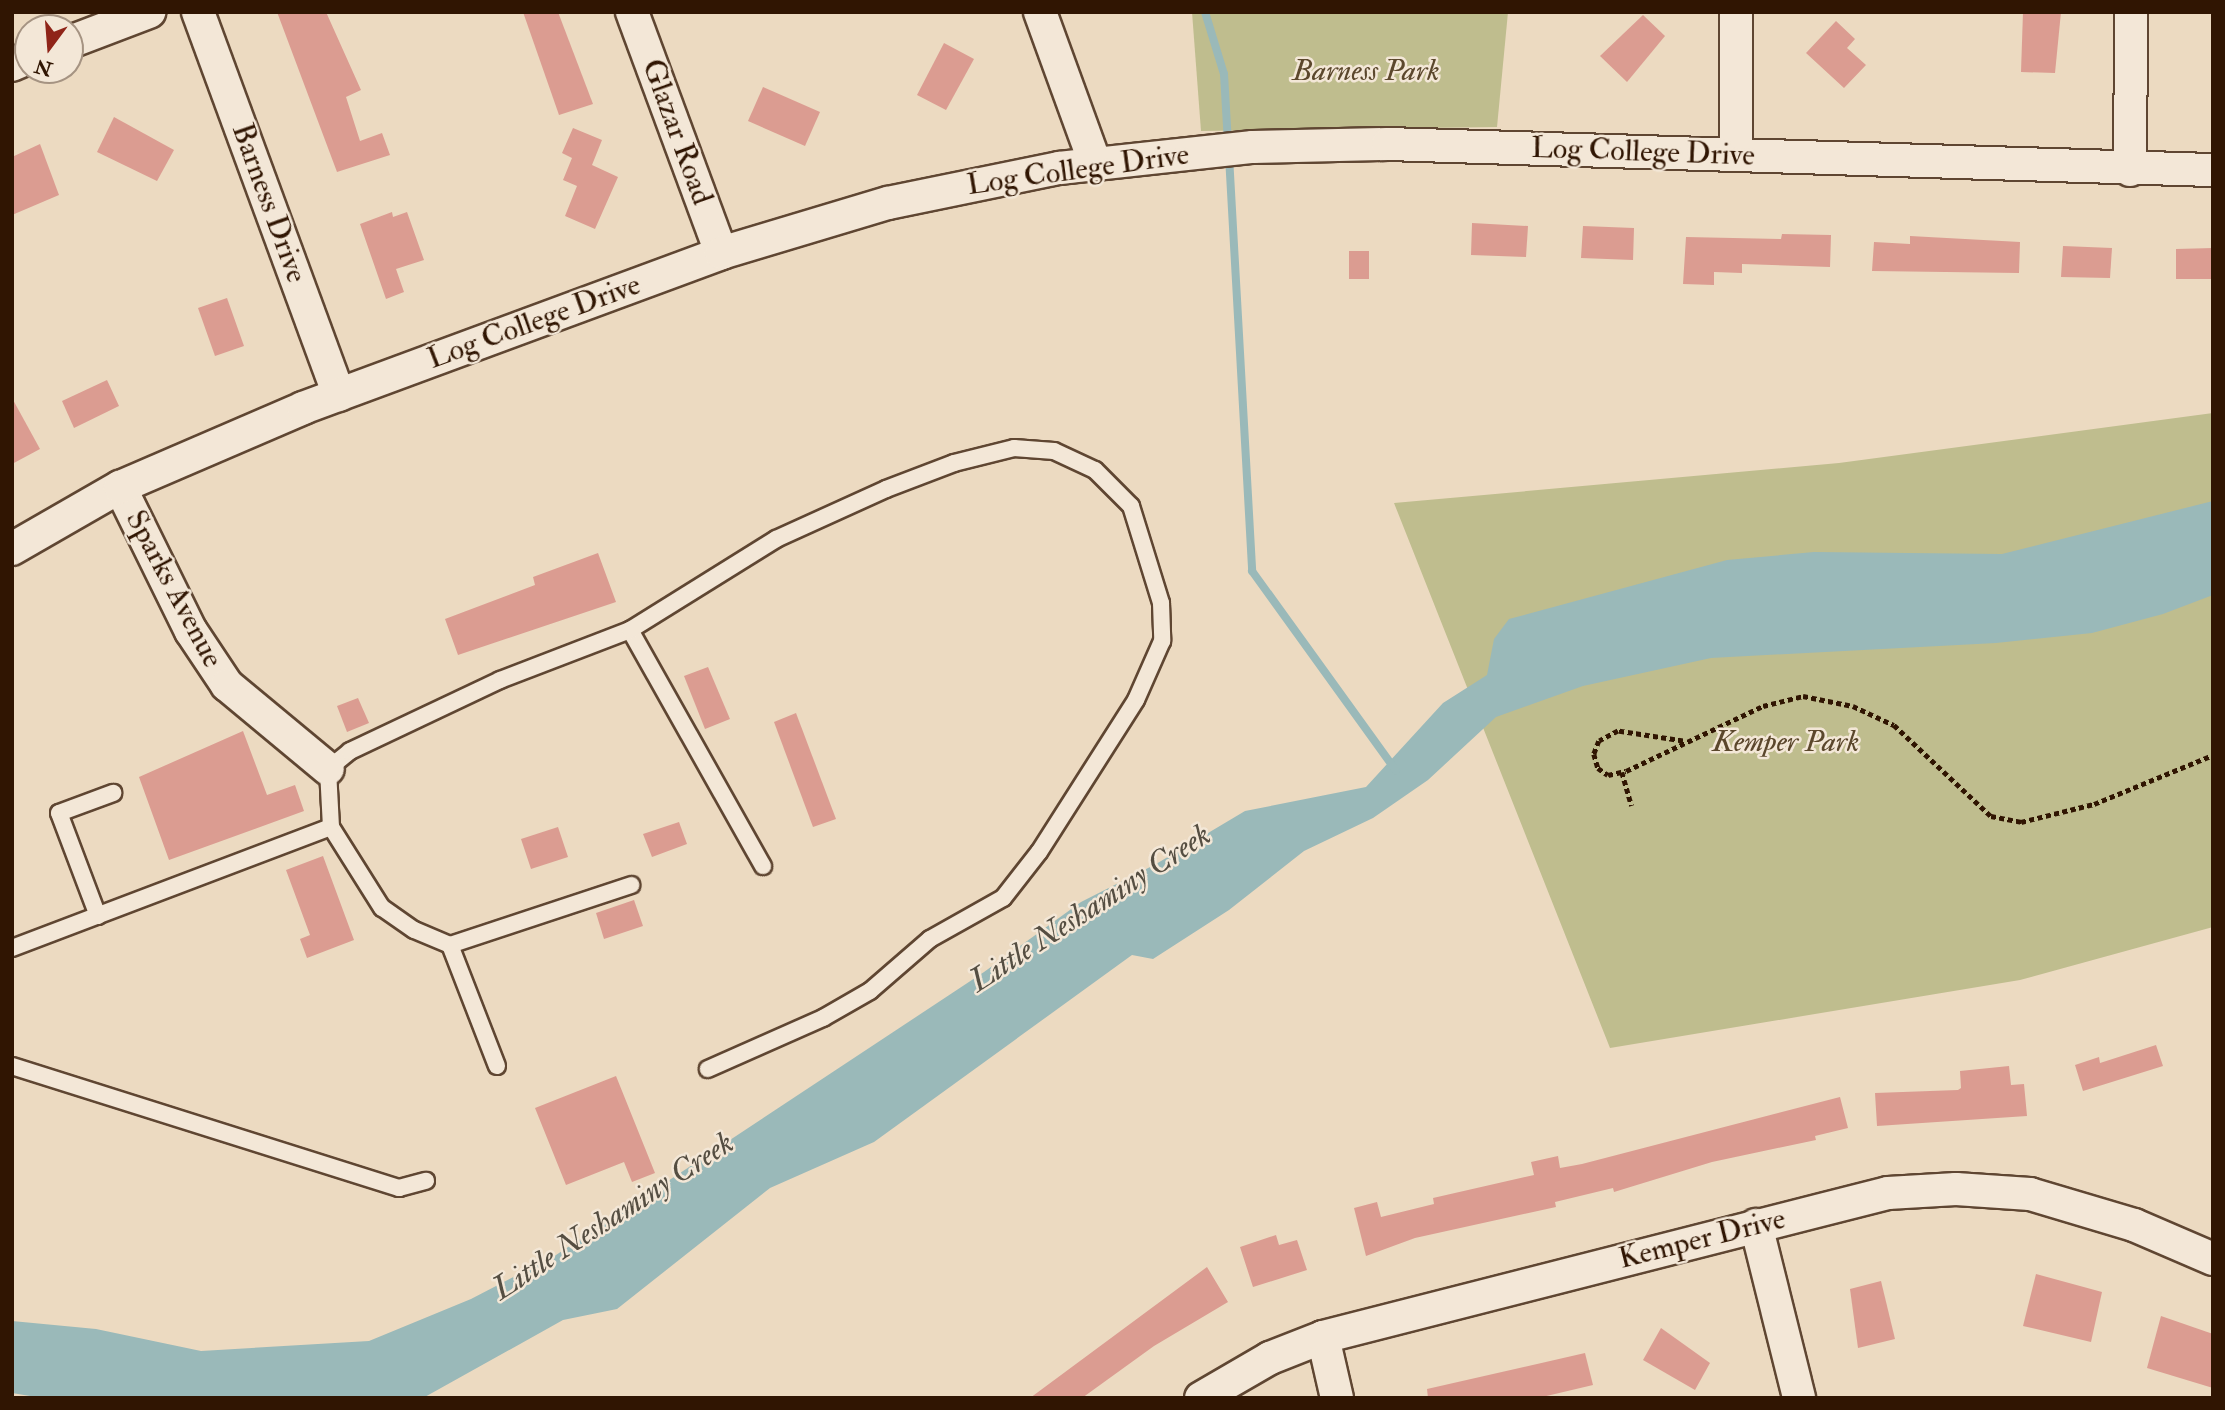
<!DOCTYPE html>
<html>
<head>
<meta charset="utf-8">
<style>
  body { margin:0 }
  #map { position:relative; width:2225px; height:1410px; overflow:hidden; background:#ecdac1; font-family:"IM FELL Double Pica",serif }
  div>[style] { position:absolute }
  .green>* { inset:0; background:#bfbd8e }
  .water>* { inset:0; background:#9ab9b9 }
  .stream>* { height:8px; margin:-4px; padding:0 4px; transform-origin:4px; border-radius:4px; background:#9ab9b9 }
  .building>* { inset:0; background:#db9c91 }
  .path>* { height:4.5px; margin-top:-2.25px; transform-origin:0; background:repeating-linear-gradient(90deg,#301502 0 5px,transparent 0 8.5px) }
  .roads { filter:drop-shadow(2px 0 #5f4632) drop-shadow(-2px 0 #5f4632) drop-shadow(0 2px #5f4632) drop-shadow(0 -2px #5f4632) }
  .service>* { height:16px; margin:-8px; padding:0 8px; transform-origin:8px; border-radius:8px; background:#f3e7d7 }
  .minor>* { height:32px; margin:-16px; padding:0 16px; transform-origin:16px; border-radius:16px; background:#f3e7d7 }
  span { translate:-50% -50%; white-space:nowrap; text-align:center; line-height:1.15; -webkit-text-stroke:5px #f3e7d7; paint-order:stroke }
  .park-label { font-size:30px; color:#5b472c; font-style:italic }
  .street-label { font-size:30px; color:#301502 }
  .water-label { font-size:32px; color:#554e42; font-style:italic }
  .frame { position:absolute; inset:0; border:14px solid #301502; pointer-events:none }
  .north { position:absolute; left:14px; top:14px; width:70px; height:70px; box-sizing:border-box; background:#f3e7d7; border:2px solid #a59382; border-radius:50%; rotate:196deg; font-size:19px; font-weight:700; line-height:28px; text-align:center; color:#301502 }
  .north::after { content:''; display:block; margin:auto; width:24px; height:32px; background:#8f2418; clip-path:polygon(50% 0,100% 100%,50% 72%,0 100%) }
</style>
</head>
<body>
<div id="map">
  <div class="green">
    <div style="clip-path:polygon(1192px 12px,1508px 12px,1497px 127px,1201px 131px)"></div>
    <div style="clip-path:polygon(2213px 413px,2213px 927px,2020px 980px,1610px 1048px,1394px 503px,1839px 463px)"></div>
  </div>
  <div class="water">
    <div style="clip-path:polygon(2213px 501px,2213px 595px,2163px 614px,2092px 633px,1996px 643px,1711px 658px,1583px 686px,1496px 717px,1428px 780px,1373px 818px,1304px 851px,1229px 910px,1153px 959px,1132px 955px,874px 1142px,770px 1188px,617px 1309px,563px 1320px,423px 1398px,42px 1398px,12px 1393px,12px 1321px,96px 1329px,201px 1351px,369px 1341px,471px 1299px,556px 1255px,984px 972px,1081px 902px,1156px 864px,1245px 811px,1366px 787px,1443px 703px,1487px 675px,1494px 639px,1509px 619px,1727px 560px,1814px 552px,2002px 554px)"></div>
  </div>
  <div class="stream">
    <div style="left:1205px;top:12px;width:65px;rotate:73deg"></div>
    <div style="left:1224px;top:74px;width:69px;rotate:86.7deg"></div>
    <div style="left:1229px;top:156px;width:416px;rotate:86.8deg"></div>
    <div style="left:1252px;top:571px;width:246px;rotate:54.2deg"></div>
  </div>
  <div class="building">
    <div style="clip-path:polygon(277px 12px,326px 12px,361px 90px,346px 97px,360px 141px,382px 133px,390px 155px,337px 172px)"></div>
    <div style="clip-path:polygon(523px 12px,558px 12px,593px 104px,559px 115px)"></div>
    <div style="clip-path:polygon(2023px 12px,2061px 12px,2055px 73px,2021px 72px)"></div>
    <div style="clip-path:polygon(1643px 15px,1665px 36px,1627px 82px,1600px 56px)"></div>
    <div style="clip-path:polygon(1836px 21px,1855px 39px,1847px 48px,1866px 65px,1844px 88px,1806px 53px)"></div>
    <div style="clip-path:polygon(944px 43px,974px 59px,946px 110px,917px 95px)"></div>
    <div style="clip-path:polygon(763px 87px,820px 112px,805px 146px,748px 121px)"></div>
    <div style="clip-path:polygon(114px 117px,174px 150px,157px 181px,97px 152px)"></div>
    <div style="clip-path:polygon(573px 128px,602px 140px,592px 165px,618px 177px,595px 229px,565px 216px,577px 186px,563px 180px,572px 158px,562px 153px)"></div>
    <div style="clip-path:polygon(40px 144px,59px 195px,12px 215px,12px 157px)"></div>
    <div style="clip-path:polygon(392px 212px,393px 217px,407px 212px,424px 260px,396px 269px,404px 292px,386px 299px,360px 224px)"></div>
    <div style="clip-path:polygon(1472px 223px,1528px 226px,1526px 257px,1471px 255px)"></div>
    <div style="clip-path:polygon(1583px 226px,1634px 228px,1633px 260px,1581px 258px)"></div>
    <div style="clip-path:polygon(1782px 234px,1831px 235px,1830px 267px,1742px 264px,1742px 273px,1714px 272px,1714px 285px,1683px 284px,1686px 237px,1781px 239px)"></div>
    <div style="clip-path:polygon(1910px 236px,2020px 242px,2019px 273px,1872px 271px,1874px 242px,1910px 244px)"></div>
    <div style="clip-path:polygon(2063px 246px,2112px 248px,2110px 278px,2061px 277px)"></div>
    <div style="clip-path:polygon(2213px 248px,2213px 279px,2176px 279px,2176px 249px)"></div>
    <div style="clip-path:polygon(1349px 251px,1369px 251px,1369px 279px,1349px 279px)"></div>
    <div style="clip-path:polygon(227px 298px,244px 346px,215px 356px,198px 308px)"></div>
    <div style="clip-path:polygon(107px 380px,119px 406px,74px 428px,62px 401px)"></div>
    <div style="clip-path:polygon(12px 398px,40px 449px,12px 464px)"></div>
    <div style="clip-path:polygon(598px 553px,616px 602px,458px 655px,445px 619px,535px 585px,533px 577px)"></div>
    <div style="clip-path:polygon(708px 667px,730px 719px,705px 729px,684px 676px)"></div>
    <div style="clip-path:polygon(358px 698px,369px 723px,347px 732px,337px 706px)"></div>
    <div style="clip-path:polygon(796px 713px,836px 819px,813px 827px,774px 722px)"></div>
    <div style="clip-path:polygon(243px 731px,267px 795px,295px 785px,304px 811px,169px 860px,139px 777px)"></div>
    <div style="clip-path:polygon(679px 822px,687px 844px,652px 857px,643px 834px)"></div>
    <div style="clip-path:polygon(558px 827px,568px 857px,531px 869px,521px 839px)"></div>
    <div style="clip-path:polygon(323px 856px,354px 940px,307px 958px,300px 939px,310px 935px,286px 870px)"></div>
    <div style="clip-path:polygon(634px 900px,643px 926px,604px 939px,596px 913px)"></div>
    <div style="clip-path:polygon(2156px 1045px,2163px 1066px,2083px 1091px,2075px 1065px,2099px 1057px,2100px 1063px)"></div>
    <div style="clip-path:polygon(2009px 1066px,2011px 1085px,2024px 1084px,2027px 1116px,1877px 1126px,1875px 1093px,1958px 1090px,1961px 1088px,1960px 1071px)"></div>
    <div style="clip-path:polygon(616px 1076px,655px 1173px,632px 1182px,624px 1162px,566px 1185px,535px 1108px)"></div>
    <div style="clip-path:polygon(1840px 1097px,1848px 1128px,1815px 1136px,1816px 1140px,1712px 1162px,1614px 1192px,1613px 1188px,1555px 1202px,1556px 1207px,1415px 1238px,1366px 1256px,1354px 1208px,1377px 1202px,1381px 1217px,1434px 1204px,1433px 1198px,1534px 1175px,1531px 1162px,1558px 1156px,1560px 1168px,1582px 1164px)"></div>
    <div style="clip-path:polygon(1276px 1235px,1279px 1245px,1297px 1240px,1307px 1270px,1253px 1287px,1240px 1247px)"></div>
    <div style="clip-path:polygon(1207px 1267px,1228px 1302px,1154px 1346px,1082px 1398px,1030px 1398px)"></div>
    <div style="clip-path:polygon(2036px 1274px,2102px 1292px,2091px 1342px,2023px 1326px)"></div>
    <div style="clip-path:polygon(1881px 1281px,1895px 1339px,1858px 1348px,1850px 1289px)"></div>
    <div style="clip-path:polygon(2161px 1316px,2213px 1334px,2213px 1388px,2147px 1368px)"></div>
    <div style="clip-path:polygon(1661px 1328px,1710px 1363px,1695px 1390px,1643px 1360px)"></div>
    <div style="clip-path:polygon(1585px 1353px,1593px 1385px,1538px 1398px,1428px 1398px,1427px 1389px)"></div>
  </div>
  <div class="path">
    <div style="left:1683px;top:741px;width:66px;rotate:-171.3deg"></div>
    <div style="left:1618px;top:731px;width:21px;rotate:152deg"></div>
    <div style="left:1599px;top:741px;width:14px;rotate:111deg"></div>
    <div style="left:1594px;top:754px;width:15px;rotate:74deg"></div>
    <div style="left:1598px;top:768px;width:12px;rotate:35deg"></div>
    <div style="left:1608px;top:775px;width:18px;rotate:-13deg"></div>
    <div style="left:1626px;top:771px;width:152px;rotate:-25.4deg"></div>
    <div style="left:1763px;top:706px;width:41px;rotate:-14deg"></div>
    <div style="left:1803px;top:696px;width:51px;rotate:11.3deg"></div>
    <div style="left:1853px;top:706px;width:45px;rotate:24.9deg"></div>
    <div style="left:1894px;top:725px;width:133px;rotate:43.2deg"></div>
    <div style="left:1991px;top:816px;width:31px;rotate:11deg"></div>
    <div style="left:2021px;top:822px;width:75px;rotate:-13.9deg"></div>
    <div style="left:2094px;top:804px;width:129px;rotate:-22.4deg"></div>
    <div style="left:1622px;top:772px;width:35px;rotate:74deg"></div>
  </div>
  <div class="roads">
    <div class="service">
      <div style="left:630px;top:630px;width:271px;rotate:60.6deg"></div>
      <div style="left:98px;top:916px;width:110px;rotate:-110.7deg"></div>
      <div style="left:59px;top:813px;width:58px;rotate:-20.3deg"></div>
      <div style="left:450px;top:945px;width:191px;rotate:-18.3deg"></div>
      <div style="left:12px;top:948px;width:341px;rotate:-20.8deg"></div>
      <div style="left:12px;top:1066px;width:406px;rotate:17.5deg"></div>
      <div style="left:399px;top:1188px;width:28px;rotate:-15deg"></div>
      <div style="left:497px;top:1066px;width:130px;rotate:-111.2deg"></div>
      <div style="left:450px;top:945px;width:39px;rotate:-157deg"></div>
      <div style="left:414px;top:930px;width:39px;rotate:-145deg"></div>
      <div style="left:382px;top:908px;width:96px;rotate:-122.2deg"></div>
      <div style="left:331px;top:827px;width:58px;rotate:-93deg"></div>
      <div style="left:328px;top:769px;width:28px;rotate:-39deg"></div>
      <div style="left:350px;top:751px;width:166px;rotate:-25.3deg"></div>
      <div style="left:500px;top:680px;width:139px;rotate:-21deg"></div>
      <div style="left:630px;top:630px;width:172px;rotate:-31.9deg"></div>
      <div style="left:776px;top:539px;width:121px;rotate:-24.4deg"></div>
      <div style="left:886px;top:489px;width:73px;rotate:-20.9deg"></div>
      <div style="left:954px;top:463px;width:62px;rotate:-14deg"></div>
      <div style="left:1014px;top:448px;width:40px;rotate:4.3deg"></div>
      <div style="left:1054px;top:451px;width:45px;rotate:24.9deg"></div>
      <div style="left:1095px;top:470px;width:51px;rotate:45deg"></div>
      <div style="left:1131px;top:506px;width:102px;rotate:72.8deg"></div>
      <div style="left:1161px;top:603px;width:38px;rotate:88deg"></div>
      <div style="left:1162px;top:641px;width:64px;rotate:113.8deg"></div>
      <div style="left:1136px;top:700px;width:180px;rotate:122.5deg"></div>
      <div style="left:1039px;top:852px;width:58px;rotate:128deg"></div>
      <div style="left:1003px;top:898px;width:84px;rotate:150.7deg"></div>
      <div style="left:930px;top:939px;width:79px;rotate:139.1deg"></div>
      <div style="left:870px;top:991px;width:54px;rotate:150.1deg"></div>
      <div style="left:823px;top:1018px;width:126px;rotate:156.1deg"></div>
    </div>
    <div class="minor">
      <div style="left:198px;top:12px;width:408px;rotate:69.8deg"></div>
      <div style="left:632px;top:12px;width:257px;rotate:69.7deg"></div>
      <div style="left:1040px;top:12px;width:161px;rotate:70deg"></div>
      <div style="left:70px;top:42px;width:85px;rotate:-20.8deg"></div>
      <div style="left:12px;top:65px;width:17px;rotate:-24deg"></div>
      <div style="left:1736px;top:155px;width:143px;rotate:-90deg"></div>
      <div style="left:2130px;top:170px;width:158px;rotate:-89.6deg"></div>
      <div style="left:120px;top:487px;width:161px;rotate:63.8deg"></div>
      <div style="left:191px;top:631px;width:65px;rotate:56.3deg"></div>
      <div style="left:227px;top:685px;width:131px;rotate:39.7deg"></div>
      <div style="left:12px;top:549px;width:125px;rotate:-29.9deg"></div>
      <div style="left:120px;top:487px;width:199px;rotate:-23.3deg"></div>
      <div style="left:303px;top:408px;width:446px;rotate:-20.3deg"></div>
      <div style="left:721px;top:253px;width:174px;rotate:-16.7deg"></div>
      <div style="left:888px;top:203px;width:175px;rotate:-11.6deg"></div>
      <div style="left:1059px;top:168px;width:195px;rotate:-6.2deg"></div>
      <div style="left:1253px;top:147px;width:135px;rotate:-1.3deg"></div>
      <div style="left:1388px;top:144px;width:825px;rotate:1.81deg"></div>
      <div style="left:1756px;top:1225px;width:178px;rotate:76deg"></div>
      <div style="left:1323px;top:1337px;width:63px;rotate:77.1deg"></div>
      <div style="left:1201px;top:1398px;width:80px;rotate:-30.1deg"></div>
      <div style="left:1270px;top:1358px;width:57px;rotate:-21.6deg"></div>
      <div style="left:1323px;top:1337px;width:583px;rotate:-14.3deg"></div>
      <div style="left:1888px;top:1193px;width:68px;rotate:-3.4deg"></div>
      <div style="left:1956px;top:1189px;width:74px;rotate:3.9deg"></div>
      <div style="left:2030px;top:1194px;width:109px;rotate:16.6deg"></div>
      <div style="left:2134px;top:1225px;width:86px;rotate:23.3deg"></div>
    </div>
  </div>
  <div class="park-label">
    <span style="left:1366px;top:71px">Barness Park</span>
    <span style="left:1786px;top:742px">Kemper Park</span>
  </div>
  <div class="street-label">
    <span style="left:677px;top:132px;rotate:70deg">Glazar Road</span>
    <span style="left:1643px;top:152px;rotate:2deg">Log College Drive</span>
    <span style="left:1078px;top:170px;rotate:-8deg">Log College Drive</span>
    <span style="left:269px;top:203px;rotate:70deg">Barness Drive</span>
    <span style="left:534px;top:322px;rotate:-20deg">Log College Drive</span>
    <span style="left:174px;top:589px;rotate:62deg">Sparks Avenue</span>
    <span style="left:1702px;top:1239px;rotate:-14deg">Kemper Drive</span>
  </div>
  <div class="water-label">
    <span style="left:1090px;top:908px;rotate:-33deg">Little Neshaminy Creek</span>
    <span style="left:613px;top:1216px;rotate:-33deg">Little Neshaminy Creek</span>
  </div>
  <div class="frame"></div>
  <div class="north">N</div>
</div>
</body>
</html>
